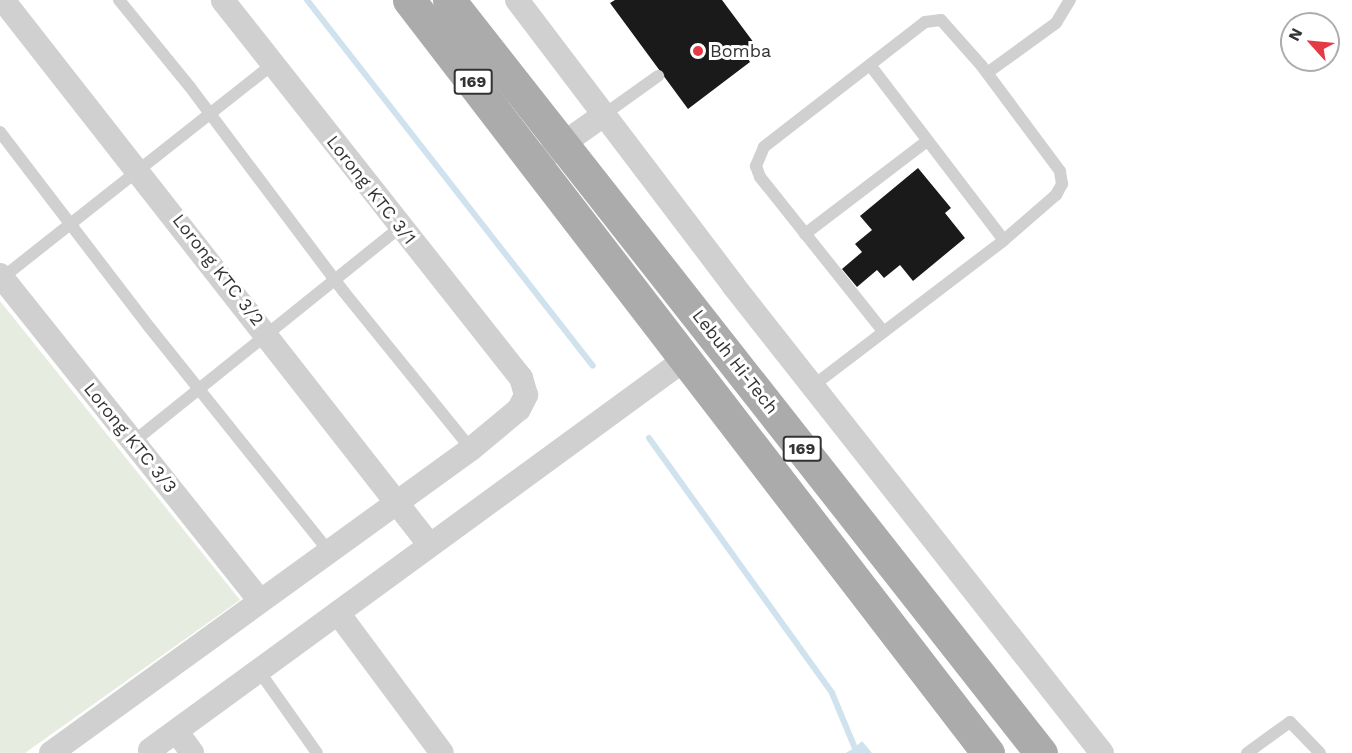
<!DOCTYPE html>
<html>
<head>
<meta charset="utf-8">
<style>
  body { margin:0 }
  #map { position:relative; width:1352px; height:753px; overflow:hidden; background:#fff; font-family:"Work Sans",sans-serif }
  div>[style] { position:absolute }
  .green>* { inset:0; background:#e6ecdf }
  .water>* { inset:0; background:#cfe2ee }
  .stream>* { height:6px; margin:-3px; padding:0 3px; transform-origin:3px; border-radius:3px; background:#cfe2ee }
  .building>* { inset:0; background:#1a1a1a }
  .service>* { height:12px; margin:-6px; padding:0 6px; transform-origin:6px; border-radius:6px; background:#d0d0d0 }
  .minor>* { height:24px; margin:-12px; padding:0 12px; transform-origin:12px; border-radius:12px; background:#d0d0d0 }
  .primary>* { height:33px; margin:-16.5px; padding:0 16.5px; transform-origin:16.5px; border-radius:16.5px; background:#ababab }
  .dots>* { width:16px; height:16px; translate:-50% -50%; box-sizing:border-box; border:3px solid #fff; border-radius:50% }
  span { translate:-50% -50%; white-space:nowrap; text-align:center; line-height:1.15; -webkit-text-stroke:6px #fff; paint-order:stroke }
  .shield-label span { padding:2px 4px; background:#fff; border:2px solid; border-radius:4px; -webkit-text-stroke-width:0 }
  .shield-label { font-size:16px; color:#333; font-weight:700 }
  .poi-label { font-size:18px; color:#333 }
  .left { translate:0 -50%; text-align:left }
  .street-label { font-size:18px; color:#333 }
  .north { position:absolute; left:1280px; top:12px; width:60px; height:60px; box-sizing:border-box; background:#fff; border:2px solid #adadad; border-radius:50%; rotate:297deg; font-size:16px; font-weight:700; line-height:24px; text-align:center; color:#333 }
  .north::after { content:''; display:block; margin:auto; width:21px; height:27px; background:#e63946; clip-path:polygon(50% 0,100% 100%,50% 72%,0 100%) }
</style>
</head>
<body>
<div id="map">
  <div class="green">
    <div style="clip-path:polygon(0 301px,240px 600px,25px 753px,0 753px)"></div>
  </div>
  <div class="water">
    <div style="clip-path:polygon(862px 741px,872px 753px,846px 753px,854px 748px)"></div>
  </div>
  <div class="stream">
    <div style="left:307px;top:0;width:464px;rotate:52deg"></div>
    <div style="left:649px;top:438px;width:314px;rotate:54.3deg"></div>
    <div style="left:832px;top:693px;width:65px;rotate:67.4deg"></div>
  </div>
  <div class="building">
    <div style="clip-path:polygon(615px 0,722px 0,757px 47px,746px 55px,750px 62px,688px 109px,610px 3px)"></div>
    <div style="clip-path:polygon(918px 168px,951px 208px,945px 213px,965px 238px,913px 281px,900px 265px,884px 278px,877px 270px,857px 287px,842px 269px,862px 252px,855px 244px,872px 230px,860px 216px)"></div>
  </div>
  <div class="service">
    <div style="left:119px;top:0;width:112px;rotate:50.8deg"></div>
    <div style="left:190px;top:87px;width:256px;rotate:53.1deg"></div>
    <div style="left:344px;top:292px;width:202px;rotate:51deg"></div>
    <div style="left:870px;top:65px;width:220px;rotate:52.6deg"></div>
    <div style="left:987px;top:73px;width:85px;rotate:-35.9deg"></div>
    <div style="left:1056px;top:23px;width:27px;rotate:-59deg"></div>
    <div style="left:602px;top:116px;width:69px;rotate:-35.5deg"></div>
    <div style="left:0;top:132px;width:247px;rotate:52.6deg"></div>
    <div style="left:150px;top:328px;width:285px;rotate:51.3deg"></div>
    <div style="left:805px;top:234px;width:153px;rotate:-37.3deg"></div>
    <div style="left:2px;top:278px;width:345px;rotate:-38.3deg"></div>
    <div style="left:814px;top:385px;width:239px;rotate:-37.3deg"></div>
    <div style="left:1004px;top:240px;width:69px;rotate:-40.9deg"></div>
    <div style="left:1056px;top:195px;width:13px;rotate:-61deg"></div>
    <div style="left:1062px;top:184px;width:13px;rotate:-99deg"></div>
    <div style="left:1060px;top:171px;width:132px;rotate:-126.7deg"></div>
    <div style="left:981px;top:65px;width:60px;rotate:-131.6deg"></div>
    <div style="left:941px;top:20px;width:16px;rotate:173deg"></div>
    <div style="left:925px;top:22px;width:204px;rotate:142.2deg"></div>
    <div style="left:764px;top:147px;width:21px;rotate:113deg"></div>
    <div style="left:756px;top:166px;width:12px;rotate:70deg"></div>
    <div style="left:760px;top:177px;width:197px;rotate:51.4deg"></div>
    <div style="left:133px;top:442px;width:341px;rotate:-38.8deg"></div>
    <div style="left:259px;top:671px;width:100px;rotate:54.7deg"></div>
    <div style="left:1247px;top:753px;width:53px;rotate:-35.8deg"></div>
    <div style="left:1290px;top:722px;width:43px;rotate:45.9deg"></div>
  </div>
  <div class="minor">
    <div style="left:3px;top:0;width:691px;rotate:51.94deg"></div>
    <div style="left:517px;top:0;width:358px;rotate:52.8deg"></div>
    <div style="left:733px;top:285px;width:596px;rotate:51.75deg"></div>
    <div style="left:550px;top:153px;width:64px;rotate:-35.4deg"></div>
    <div style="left:0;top:275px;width:417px;rotate:51.4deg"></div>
    <div style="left:338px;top:613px;width:174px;rotate:53.4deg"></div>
    <div style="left:177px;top:732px;width:26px;rotate:54deg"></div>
    <div style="left:150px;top:750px;width:661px;rotate:-36.14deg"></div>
    <div style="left:51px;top:753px;width:518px;rotate:-35.9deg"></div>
    <div style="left:471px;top:449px;width:62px;rotate:-39.8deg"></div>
    <div style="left:519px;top:409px;width:16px;rotate:-63deg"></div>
    <div style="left:526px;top:395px;width:18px;rotate:-106deg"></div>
    <div style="left:521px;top:378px;width:481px;rotate:-128.3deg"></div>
  </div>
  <div class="primary">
    <div style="left:409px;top:0;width:950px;rotate:52.44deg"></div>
    <div style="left:449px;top:0;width:958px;rotate:51.83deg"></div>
  </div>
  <div class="dots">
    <div style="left:698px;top:51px;background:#e63946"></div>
  </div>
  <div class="shield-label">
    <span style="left:473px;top:82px">169</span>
    <span style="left:802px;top:449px">169</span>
  </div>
  <div class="poi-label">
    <span class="left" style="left:710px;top:51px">Bomba</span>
  </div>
  <div class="street-label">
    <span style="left:371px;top:190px;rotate:52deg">Lorong KTC 3/1</span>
    <span style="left:218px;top:270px;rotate:52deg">Lorong KTC 3/2</span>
    <span style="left:735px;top:362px;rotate:52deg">Lebuh Hi-Tech</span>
    <span style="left:130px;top:438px;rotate:51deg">Lorong KTC 3/3</span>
  </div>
  <div class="north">N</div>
</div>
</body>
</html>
